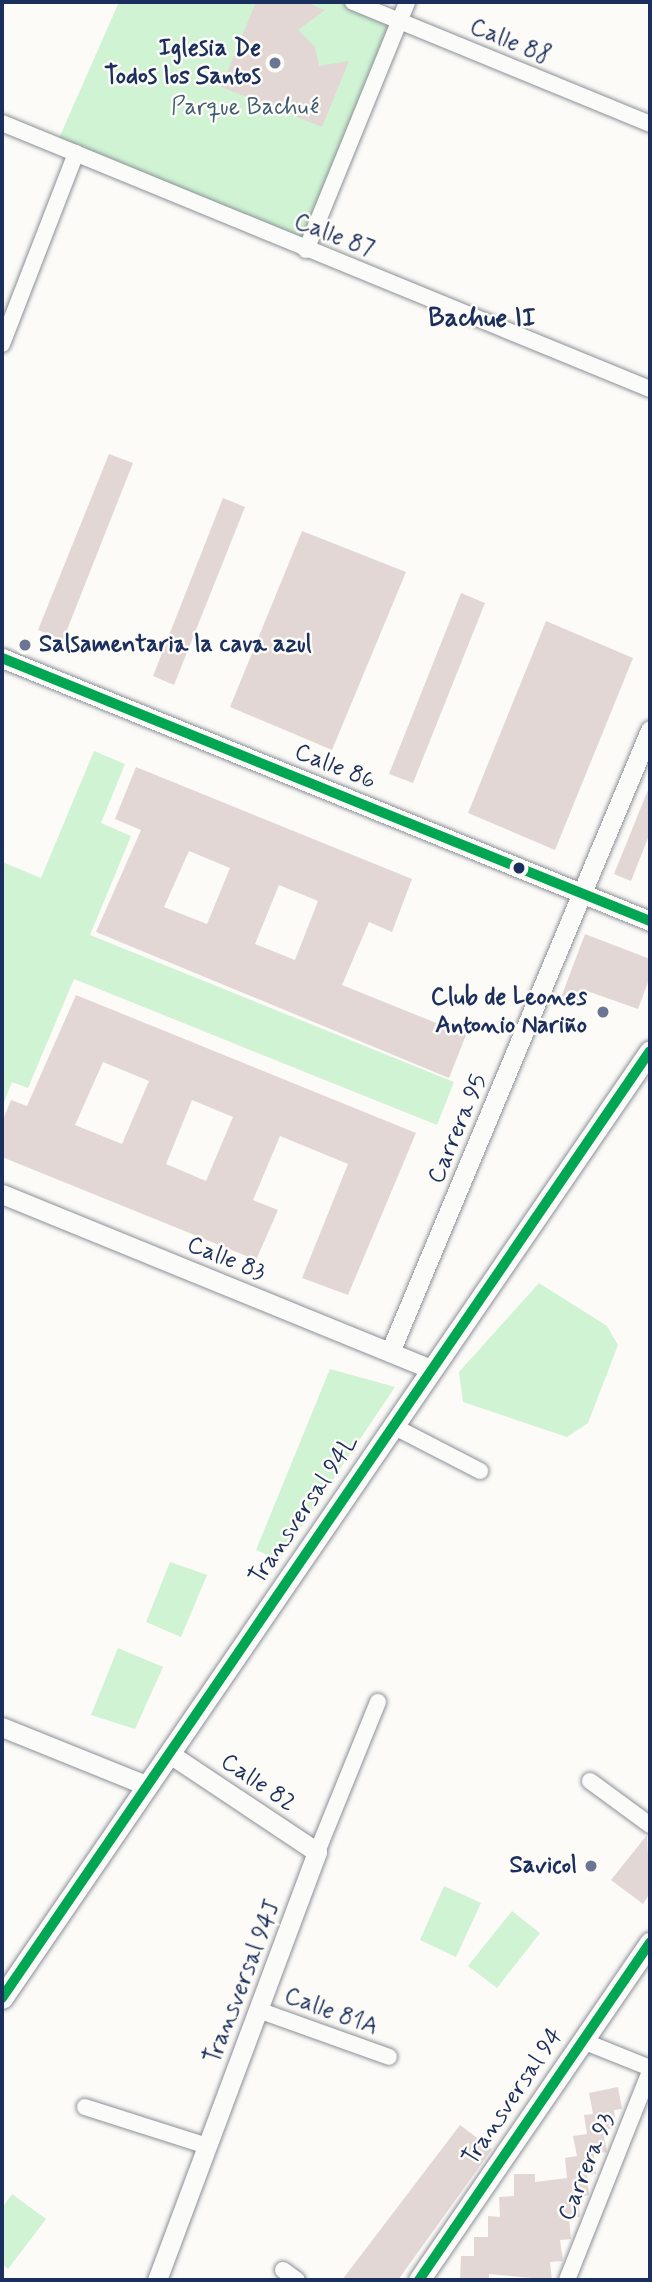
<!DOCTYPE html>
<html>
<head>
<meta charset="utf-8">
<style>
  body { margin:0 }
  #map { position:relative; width:652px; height:2282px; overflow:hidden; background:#fcfbf8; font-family:Mynerve,sans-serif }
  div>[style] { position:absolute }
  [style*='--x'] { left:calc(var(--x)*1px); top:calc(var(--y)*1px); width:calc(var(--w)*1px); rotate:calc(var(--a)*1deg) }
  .green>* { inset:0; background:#cff3d3 }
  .building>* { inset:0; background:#e3d7d5 }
  .roads { filter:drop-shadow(0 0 2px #8c9097) drop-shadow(0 0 2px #8c9097) }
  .minor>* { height:16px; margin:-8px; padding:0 8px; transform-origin:8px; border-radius:8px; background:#fbfbf9 }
  .tertiary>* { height:19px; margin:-9.5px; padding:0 9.5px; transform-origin:9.5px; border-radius:9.5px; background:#fbfbf9 }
  .secondary>* { height:21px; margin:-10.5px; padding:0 10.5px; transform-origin:10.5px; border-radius:10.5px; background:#fbfbf9 }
  .bus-1>* { height:10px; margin:-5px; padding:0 5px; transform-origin:5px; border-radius:5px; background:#00a651 }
  .dots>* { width:19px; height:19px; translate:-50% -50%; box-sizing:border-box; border:4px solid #fdfcf7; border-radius:50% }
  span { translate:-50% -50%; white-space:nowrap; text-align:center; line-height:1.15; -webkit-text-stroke:5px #fdfcf7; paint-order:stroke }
  .street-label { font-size:24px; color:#1b2f5e }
  .poi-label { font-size:24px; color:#1b2f5e; font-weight:700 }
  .right { translate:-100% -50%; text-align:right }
  .left { translate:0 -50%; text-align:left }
  .park-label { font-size:24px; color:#3f5e74 }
  .neighbourhood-label { font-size:26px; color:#1b2f5e; font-weight:700 }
  .frame { position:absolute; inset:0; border:4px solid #1b2f5e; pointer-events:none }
</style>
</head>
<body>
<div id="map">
  <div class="green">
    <i style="clip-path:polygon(119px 2px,349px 2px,399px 22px,305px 247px,56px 145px)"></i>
    <i style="clip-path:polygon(94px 751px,125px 764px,101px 823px,131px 836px,90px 935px,454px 1082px,437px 1125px,74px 979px,28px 1088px,12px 1082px,2px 1107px,2px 862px,41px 878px)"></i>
    <i style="clip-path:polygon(539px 1283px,607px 1326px,618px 1345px,588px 1423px,567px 1437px,463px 1402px,459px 1372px)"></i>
    <i style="clip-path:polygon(330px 1369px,395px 1387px,279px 1560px,256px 1550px)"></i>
    <i style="clip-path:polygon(170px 1562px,207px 1575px,181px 1637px,146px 1622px)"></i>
    <i style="clip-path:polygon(118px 1648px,163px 1667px,135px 1729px,91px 1715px)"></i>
    <i style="clip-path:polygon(444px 1886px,481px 1903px,456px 1957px,420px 1940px)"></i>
    <i style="clip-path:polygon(512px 1911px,540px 1933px,497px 1988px,468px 1966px)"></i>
    <i style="clip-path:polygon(12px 2194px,46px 2219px,8px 2269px,2px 2264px,2px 2208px)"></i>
  </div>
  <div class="building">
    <i style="clip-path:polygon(256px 2px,305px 2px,325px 10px,298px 30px,315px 47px,319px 66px,349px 61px,322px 127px,221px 87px)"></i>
    <i style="clip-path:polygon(109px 454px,133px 463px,63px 640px,38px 630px)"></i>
    <i style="clip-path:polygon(223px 498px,245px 507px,174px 685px,153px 676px)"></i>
    <i style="clip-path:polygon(302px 531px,406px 572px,332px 750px,230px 707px)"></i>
    <i style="clip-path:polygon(461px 593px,485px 603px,413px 783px,389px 774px)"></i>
    <i style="clip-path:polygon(546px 621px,633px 658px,555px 850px,468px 813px)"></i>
    <i style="clip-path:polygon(evenodd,136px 767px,412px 879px,392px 932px,369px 922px,342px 985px,466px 1035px,449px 1078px,96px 932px,141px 830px,115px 819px,136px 767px,189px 851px,230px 868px,207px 924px,164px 907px,189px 851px,136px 767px,279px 885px,318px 901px,295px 960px,255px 944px,279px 885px)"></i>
    <i style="clip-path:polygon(650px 785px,650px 833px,631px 881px,614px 874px)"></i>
    <i style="clip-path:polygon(585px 934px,650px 959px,650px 977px,638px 1009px,587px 991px,581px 1008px,560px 1000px)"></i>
    <i style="clip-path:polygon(evenodd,76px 995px,416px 1133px,348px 1295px,302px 1278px,348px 1164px,280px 1136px,253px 1200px,278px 1210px,256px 1260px,2px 1157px,2px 1122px,11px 1100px,27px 1106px,76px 995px,103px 1062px,149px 1081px,122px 1144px,75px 1125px,103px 1062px,76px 995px,192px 1100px,233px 1117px,206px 1181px,166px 1164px,192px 1100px)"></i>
    <i style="clip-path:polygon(647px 1835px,650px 1893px,643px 1904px,611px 1880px)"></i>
    <i style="clip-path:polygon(618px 2087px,622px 2109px,614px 2110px,616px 2127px,603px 2131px,607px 2152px,594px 2154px,596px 2174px,587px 2175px,589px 2195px,578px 2197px,580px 2217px,569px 2218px,571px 2239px,560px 2240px,563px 2261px,550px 2262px,552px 2280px,489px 2274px,489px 2280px,460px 2280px,461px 2256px,474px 2256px,474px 2237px,488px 2237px,488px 2216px,500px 2217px,499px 2197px,514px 2196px,514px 2174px,535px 2174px,535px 2182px,567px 2178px,565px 2158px,577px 2156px,573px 2136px,587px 2134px,584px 2115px,593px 2114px,589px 2093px)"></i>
    <i style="clip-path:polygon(460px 2125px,492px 2149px,398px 2280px,342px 2280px)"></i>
  </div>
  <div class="roads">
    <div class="minor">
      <i style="--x:353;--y:2;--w:321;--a:22.3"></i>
      <i style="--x:2;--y:123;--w:700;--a:22.32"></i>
      <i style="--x:306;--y:250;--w:268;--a:-67.8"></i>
      <i style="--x:2;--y:344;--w:205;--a:-68.8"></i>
      <i style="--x:393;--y:1426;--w:98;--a:27.3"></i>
      <i style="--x:590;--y:1781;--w:74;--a:36.3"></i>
      <i style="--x:317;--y:1852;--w:162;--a:-67.9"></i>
      <i style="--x:258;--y:2010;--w:139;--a:19.7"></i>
      <i style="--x:583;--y:2041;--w:72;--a:21.9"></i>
      <i style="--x:85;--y:2107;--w:128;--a:17.7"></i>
      <i style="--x:283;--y:2270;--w:17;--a:36"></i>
      <i style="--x:567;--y:2280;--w:225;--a:-68.3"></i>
    </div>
    <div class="tertiary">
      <i style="--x:2;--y:658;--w:699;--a:22.09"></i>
      <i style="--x:2;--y:1194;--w:463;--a:22.2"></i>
      <i style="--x:390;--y:1352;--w:674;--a:-67.31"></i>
      <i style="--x:2;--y:1727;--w:157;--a:22"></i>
      <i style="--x:157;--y:2280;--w:457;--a:-69.5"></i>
      <i style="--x:317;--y:1852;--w:177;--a:-146.3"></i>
    </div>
    <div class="secondary">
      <i style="--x:2;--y:1998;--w:1147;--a:-55.62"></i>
      <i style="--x:419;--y:2280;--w:409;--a:-55.6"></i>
    </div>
  </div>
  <div class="bus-1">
    <i style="--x:2;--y:658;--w:699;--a:22.09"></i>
    <i style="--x:2;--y:1998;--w:1147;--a:-55.62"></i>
    <i style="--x:419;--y:2280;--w:409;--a:-55.6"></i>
  </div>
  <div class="dots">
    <i style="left:275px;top:63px;background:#6a7694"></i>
    <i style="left:25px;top:645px;background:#6a7694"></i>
    <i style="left:519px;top:868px;background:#1b2f5e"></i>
    <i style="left:603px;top:1012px;background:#6a7694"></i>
    <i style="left:591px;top:1866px;background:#6a7694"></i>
  </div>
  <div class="street-label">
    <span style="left:510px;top:42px;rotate:22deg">Calle 88</span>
    <span style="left:334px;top:236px;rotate:21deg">Calle 87</span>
    <span style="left:335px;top:767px;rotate:22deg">Calle 86</span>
    <span style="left:458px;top:1129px;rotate:-67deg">Carrera 95</span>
    <span style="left:226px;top:1259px;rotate:22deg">Calle 83</span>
    <span style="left:304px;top:1510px;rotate:-56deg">Transversal 94L</span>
    <span style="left:258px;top:1783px;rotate:34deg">Calle 82</span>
    <span style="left:243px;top:1982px;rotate:-69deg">Transversal 94J</span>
    <span style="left:331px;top:2012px;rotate:20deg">Calle 81A</span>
    <span style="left:513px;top:2097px;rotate:-56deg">Transversal 94</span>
    <span style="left:587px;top:2167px;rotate:-68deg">Carrera 93</span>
  </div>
  <div class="poi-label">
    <span class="right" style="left:261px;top:63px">Iglesia De<br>Todos los Santos</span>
    <span class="left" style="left:39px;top:645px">Salsamentaria la cava azul</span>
    <span class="right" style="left:587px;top:1012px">Club de Leones<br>Antonio Nariño</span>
    <span class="right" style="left:577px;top:1866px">Savicol</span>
  </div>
  <div class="park-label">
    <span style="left:245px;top:108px">Parque Bachué</span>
  </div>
  <div class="neighbourhood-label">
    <span style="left:482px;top:320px">Bachue II</span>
  </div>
  <div class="frame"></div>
</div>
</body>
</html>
